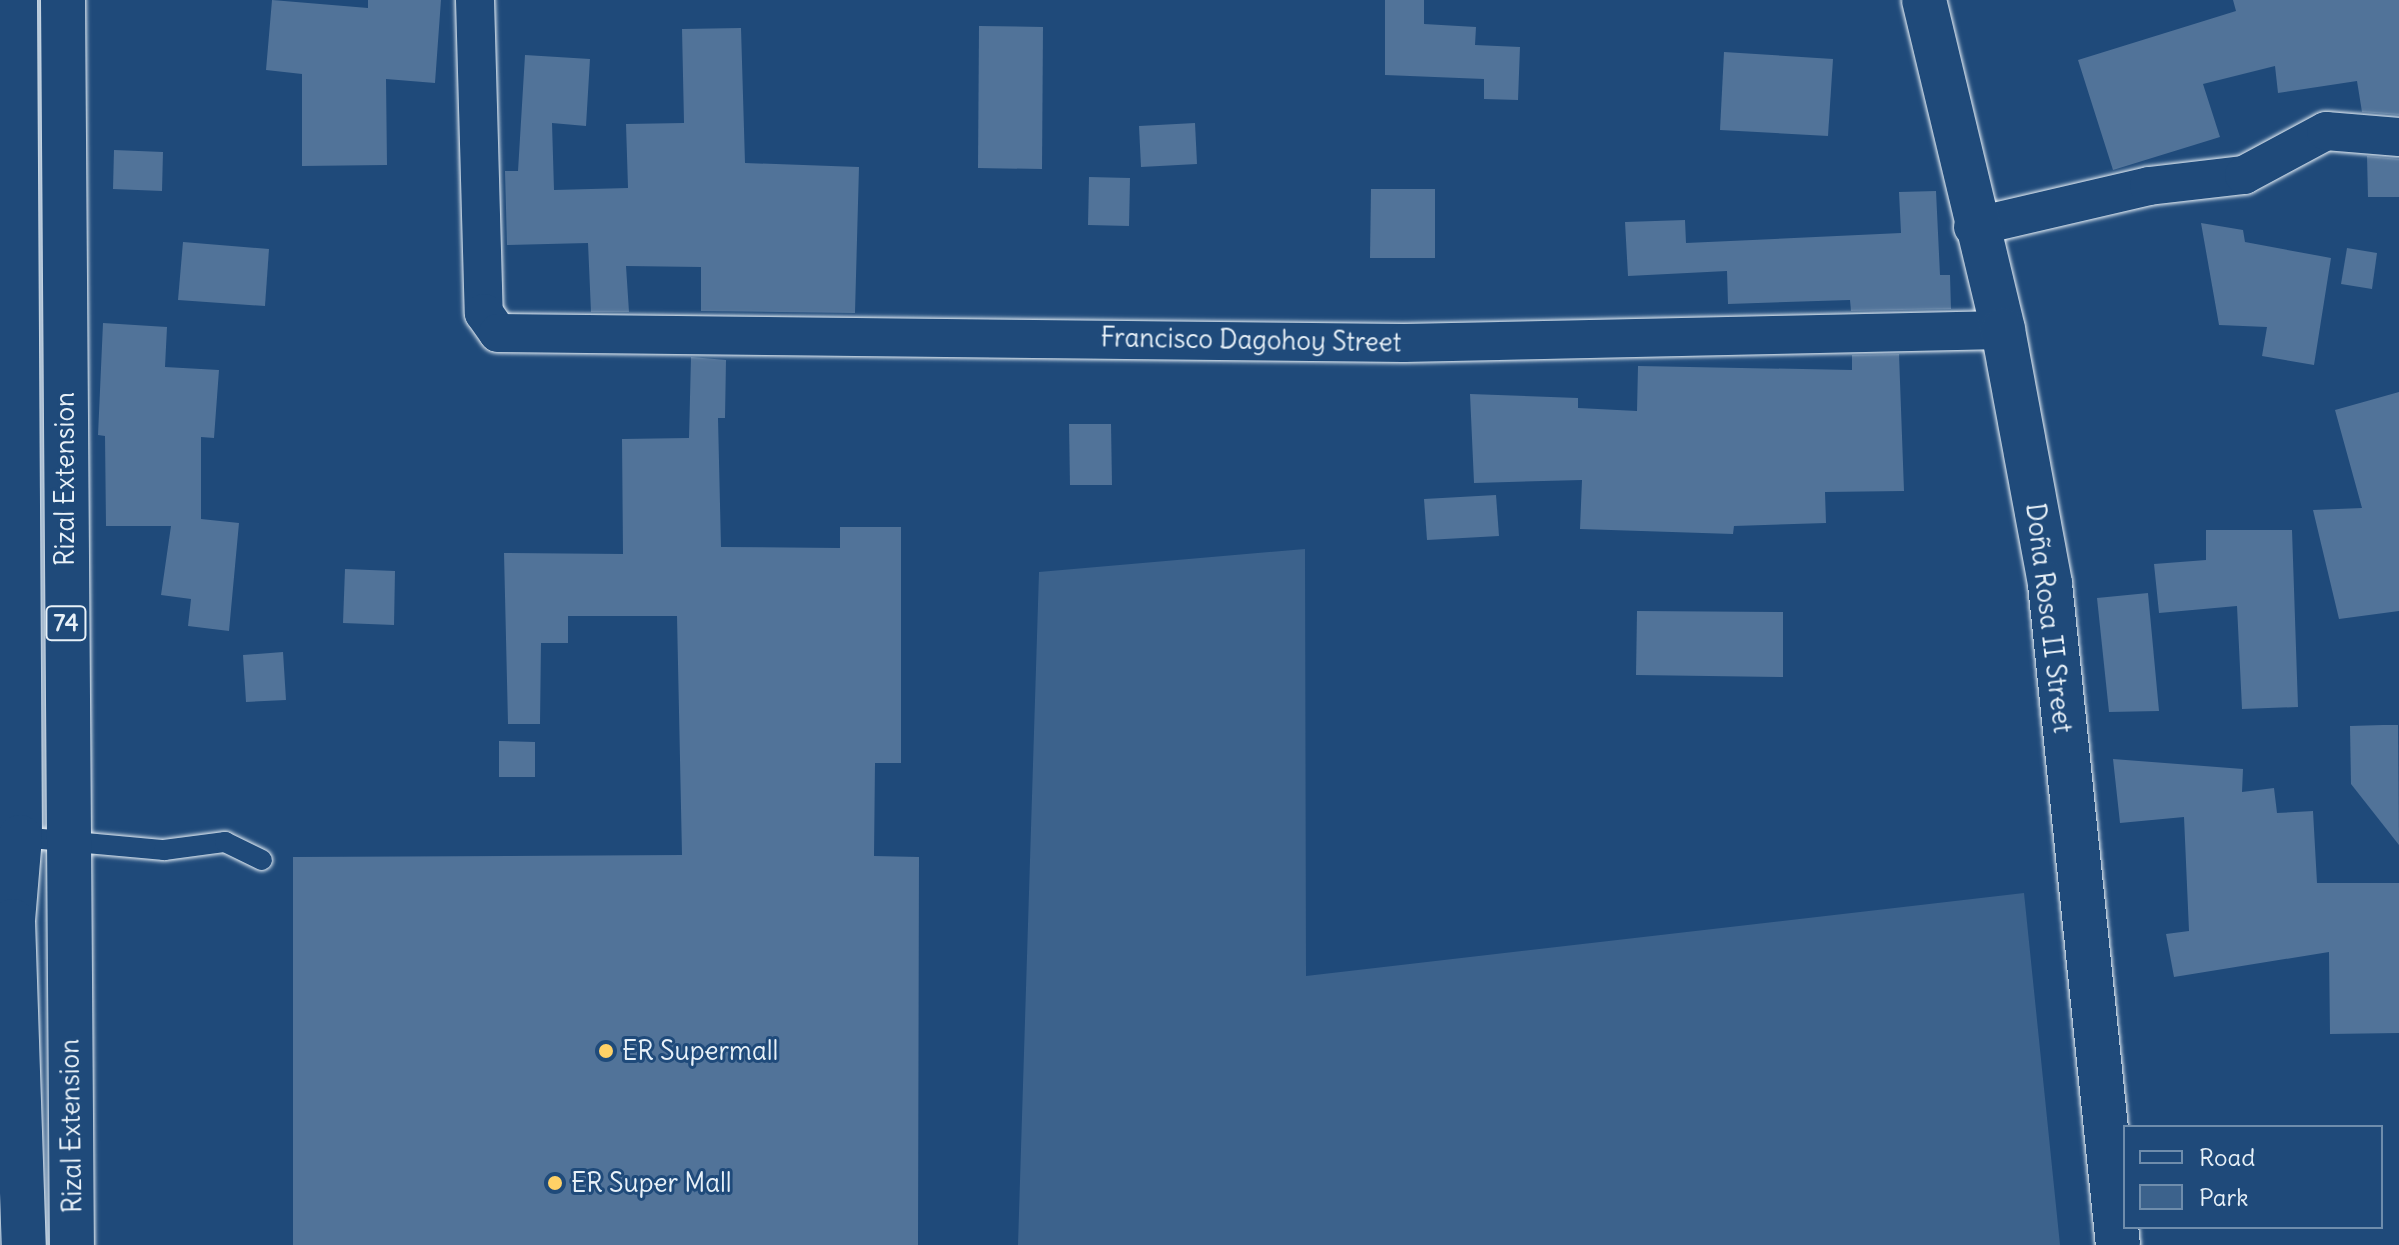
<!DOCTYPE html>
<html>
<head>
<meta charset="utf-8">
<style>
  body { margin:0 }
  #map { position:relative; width:2399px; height:1245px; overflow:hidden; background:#1f4a7a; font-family:Delius,sans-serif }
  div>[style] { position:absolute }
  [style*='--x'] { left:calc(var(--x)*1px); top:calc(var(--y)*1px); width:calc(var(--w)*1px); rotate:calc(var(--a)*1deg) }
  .green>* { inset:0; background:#3c628c }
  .building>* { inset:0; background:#517399 }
  .roads { filter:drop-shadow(0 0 2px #e8f1f8) drop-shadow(0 0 2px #e8f1f8) }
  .service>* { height:20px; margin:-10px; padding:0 10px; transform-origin:10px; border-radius:10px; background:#1f4a7a }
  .minor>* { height:38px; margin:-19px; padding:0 19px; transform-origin:19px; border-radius:19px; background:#1f4a7a }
  .secondary>* { height:44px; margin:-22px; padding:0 22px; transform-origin:22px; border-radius:22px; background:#1f4a7a }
  .primary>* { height:44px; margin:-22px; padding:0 22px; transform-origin:22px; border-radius:22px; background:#1f4a7a }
  .dots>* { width:22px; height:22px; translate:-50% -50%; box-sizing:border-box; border:4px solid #1f4a7a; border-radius:50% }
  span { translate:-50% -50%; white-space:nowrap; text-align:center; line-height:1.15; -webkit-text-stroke:6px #1f4a7a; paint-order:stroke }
  .shield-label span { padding:2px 6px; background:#1f4a7a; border:2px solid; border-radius:6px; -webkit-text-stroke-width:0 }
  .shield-label { font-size:24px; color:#e8f1f8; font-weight:700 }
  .street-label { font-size:26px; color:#e8f1f8 }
  .poi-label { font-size:26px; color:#e8f1f8 }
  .left { translate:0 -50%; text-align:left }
  .legend { position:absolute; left:2123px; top:1125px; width:260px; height:104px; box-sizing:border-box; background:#1f4a7a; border:2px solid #6f8dac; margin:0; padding:10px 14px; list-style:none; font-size:24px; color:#e8f1f8 }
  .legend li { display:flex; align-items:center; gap:16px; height:40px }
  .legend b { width:40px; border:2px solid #6f8dac }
</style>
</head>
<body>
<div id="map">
  <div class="green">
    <i style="clip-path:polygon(1305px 549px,1306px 976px,2024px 893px,2060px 1245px,1018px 1245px,1039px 572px)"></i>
  </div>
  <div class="building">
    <i style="clip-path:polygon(272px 0,368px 8px,368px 0,441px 0,435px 83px,386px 79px,387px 165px,302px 166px,302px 74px,266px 70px)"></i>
    <i style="clip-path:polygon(1385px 0,1424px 0,1424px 24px,1476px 27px,1475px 45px,1520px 47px,1518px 100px,1484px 99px,1484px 79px,1385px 75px)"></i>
    <i style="clip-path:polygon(2233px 0,2399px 0,2399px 115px,2362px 112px,2357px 81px,2278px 93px,2275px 66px,2203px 84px,2220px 137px,2113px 170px,2078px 60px,2236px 11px)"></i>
    <i style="clip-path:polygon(979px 26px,1043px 27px,1042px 169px,978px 168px)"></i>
    <i style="clip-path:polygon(741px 28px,745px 163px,859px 167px,855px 313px,701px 311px,701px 267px,626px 266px,629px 312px,591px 312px,588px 243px,507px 245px,505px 171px,518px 171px,525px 55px,590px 59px,586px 126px,552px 123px,554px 190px,628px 188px,626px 124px,684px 123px,682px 29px)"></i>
    <i style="clip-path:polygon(1724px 52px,1833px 59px,1828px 136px,1720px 130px)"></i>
    <i style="clip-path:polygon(1195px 123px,1197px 164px,1141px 167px,1139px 126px)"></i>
    <i style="clip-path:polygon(114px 150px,163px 152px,162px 191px,113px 189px)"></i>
    <i style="clip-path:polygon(2367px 156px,2399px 159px,2399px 197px,2368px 197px)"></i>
    <i style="clip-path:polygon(1089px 177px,1130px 178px,1129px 226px,1088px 225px)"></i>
    <i style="clip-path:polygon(1371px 189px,1435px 189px,1435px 258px,1370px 258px)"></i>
    <i style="clip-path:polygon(1936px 191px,1940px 275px,1950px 275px,1951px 309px,1851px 311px,1850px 300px,1728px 304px,1727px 271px,1628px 276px,1625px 222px,1685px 220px,1686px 243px,1901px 233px,1899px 192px)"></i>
    <i style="clip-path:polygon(2201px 223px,2243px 230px,2245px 242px,2331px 258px,2314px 365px,2262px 356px,2267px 327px,2219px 325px)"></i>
    <i style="clip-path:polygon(183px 242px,269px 249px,265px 306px,178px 300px)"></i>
    <i style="clip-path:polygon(2347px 248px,2377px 253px,2372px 289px,2341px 284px)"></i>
    <i style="clip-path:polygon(103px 323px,167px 327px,165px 367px,219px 370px,214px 438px,201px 437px,201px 519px,239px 523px,229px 631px,188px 626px,191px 599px,161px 595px,171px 526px,106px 526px,105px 436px,98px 435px)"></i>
    <i style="clip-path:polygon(1899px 354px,1904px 491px,1825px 492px,1826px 523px,1734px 526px,1733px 534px,1580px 529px,1582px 480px,1474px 483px,1470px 394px,1578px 398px,1578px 408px,1637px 411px,1638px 366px,1852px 370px,1852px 355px)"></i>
    <i style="clip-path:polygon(691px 357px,726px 360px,725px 418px,718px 418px,721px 547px,840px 548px,840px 527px,901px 527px,901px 763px,875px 763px,874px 856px,919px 857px,918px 1245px,293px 1245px,293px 857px,682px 855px,677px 616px,568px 616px,568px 643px,541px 643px,540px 724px,508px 724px,504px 553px,623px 554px,622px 439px,689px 438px)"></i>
    <i style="clip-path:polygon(2399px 392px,2399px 611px,2339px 619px,2313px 510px,2362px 508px,2335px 410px)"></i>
    <i style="clip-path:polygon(1069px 424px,1111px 424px,1112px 485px,1070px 485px)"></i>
    <i style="clip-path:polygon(1496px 495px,1499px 536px,1427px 540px,1424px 499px)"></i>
    <i style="clip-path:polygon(2206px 530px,2292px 530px,2298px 707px,2242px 709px,2237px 606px,2159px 613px,2154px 564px,2206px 560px)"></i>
    <i style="clip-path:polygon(345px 569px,395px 571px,394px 625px,343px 623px)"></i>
    <i style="clip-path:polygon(2148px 593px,2159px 711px,2109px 712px,2097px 598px)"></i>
    <i style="clip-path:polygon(1637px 611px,1783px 612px,1783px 677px,1636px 675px)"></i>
    <i style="clip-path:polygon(283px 652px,286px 700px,246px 702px,243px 655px)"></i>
    <i style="clip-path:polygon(2383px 725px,2398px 725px,2399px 845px,2351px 784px,2350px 726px)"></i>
    <i style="clip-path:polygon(499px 741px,535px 742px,535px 777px,499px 777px)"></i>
    <i style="clip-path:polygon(2113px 759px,2243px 769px,2242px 792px,2274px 788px,2277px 813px,2313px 811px,2317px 883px,2399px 883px,2399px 1033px,2330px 1034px,2329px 952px,2174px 977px,2166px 934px,2189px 931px,2184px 817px,2120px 823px)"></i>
  </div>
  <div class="roads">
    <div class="service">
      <i style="--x:20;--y:837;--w:145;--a:5.2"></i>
      <i style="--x:164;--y:850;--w:62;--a:-7.5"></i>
      <i style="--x:225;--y:842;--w:41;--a:25.9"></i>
    </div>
    <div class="minor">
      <i style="--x:475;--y:0;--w:313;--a:88.4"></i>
      <i style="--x:484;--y:313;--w:24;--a:55"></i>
      <i style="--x:498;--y:333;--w:906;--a:0.63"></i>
      <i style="--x:1404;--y:343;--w:599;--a:-1.24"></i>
      <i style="--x:1973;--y:227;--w:181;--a:-13.1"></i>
      <i style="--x:2149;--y:186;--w:96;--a:-6.6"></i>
      <i style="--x:2244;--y:175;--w:93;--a:-28.2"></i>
      <i style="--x:2326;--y:131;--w:73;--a:4.7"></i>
    </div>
    <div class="secondary">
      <i style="--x:1924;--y:0;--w:339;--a:76.5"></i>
      <i style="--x:2003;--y:330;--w:258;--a:79.5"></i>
      <i style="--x:2050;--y:584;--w:664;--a:84.13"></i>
    </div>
    <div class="primary">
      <i style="--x:15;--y:0;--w:837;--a:89.66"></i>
      <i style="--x:20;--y:837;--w:84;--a:94.8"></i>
      <i style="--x:13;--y:921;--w:324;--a:88.1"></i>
      <i style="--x:63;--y:0;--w:1245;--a:89.59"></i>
    </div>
  </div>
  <div class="dots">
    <i style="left:606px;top:1051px;background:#ffd166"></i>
    <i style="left:555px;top:1183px;background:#ffd166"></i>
  </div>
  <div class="shield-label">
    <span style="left:66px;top:623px">74</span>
  </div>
  <div class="street-label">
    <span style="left:1251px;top:340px;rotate:1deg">Francisco Dagohoy Street</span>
    <span style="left:65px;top:479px;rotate:-90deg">Rizal Extension</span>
    <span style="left:2049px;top:618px;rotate:83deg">Doña Rosa II Street</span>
    <span style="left:71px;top:1126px;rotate:-91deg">Rizal Extension</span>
  </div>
  <div class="poi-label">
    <span class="left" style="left:622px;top:1051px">ER Supermall</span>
    <span class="left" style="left:571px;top:1183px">ER Super Mall</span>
  </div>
  <ul class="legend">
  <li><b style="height:10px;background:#1f4a7a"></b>Road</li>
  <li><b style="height:22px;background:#3c628c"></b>Park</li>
  </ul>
</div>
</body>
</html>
